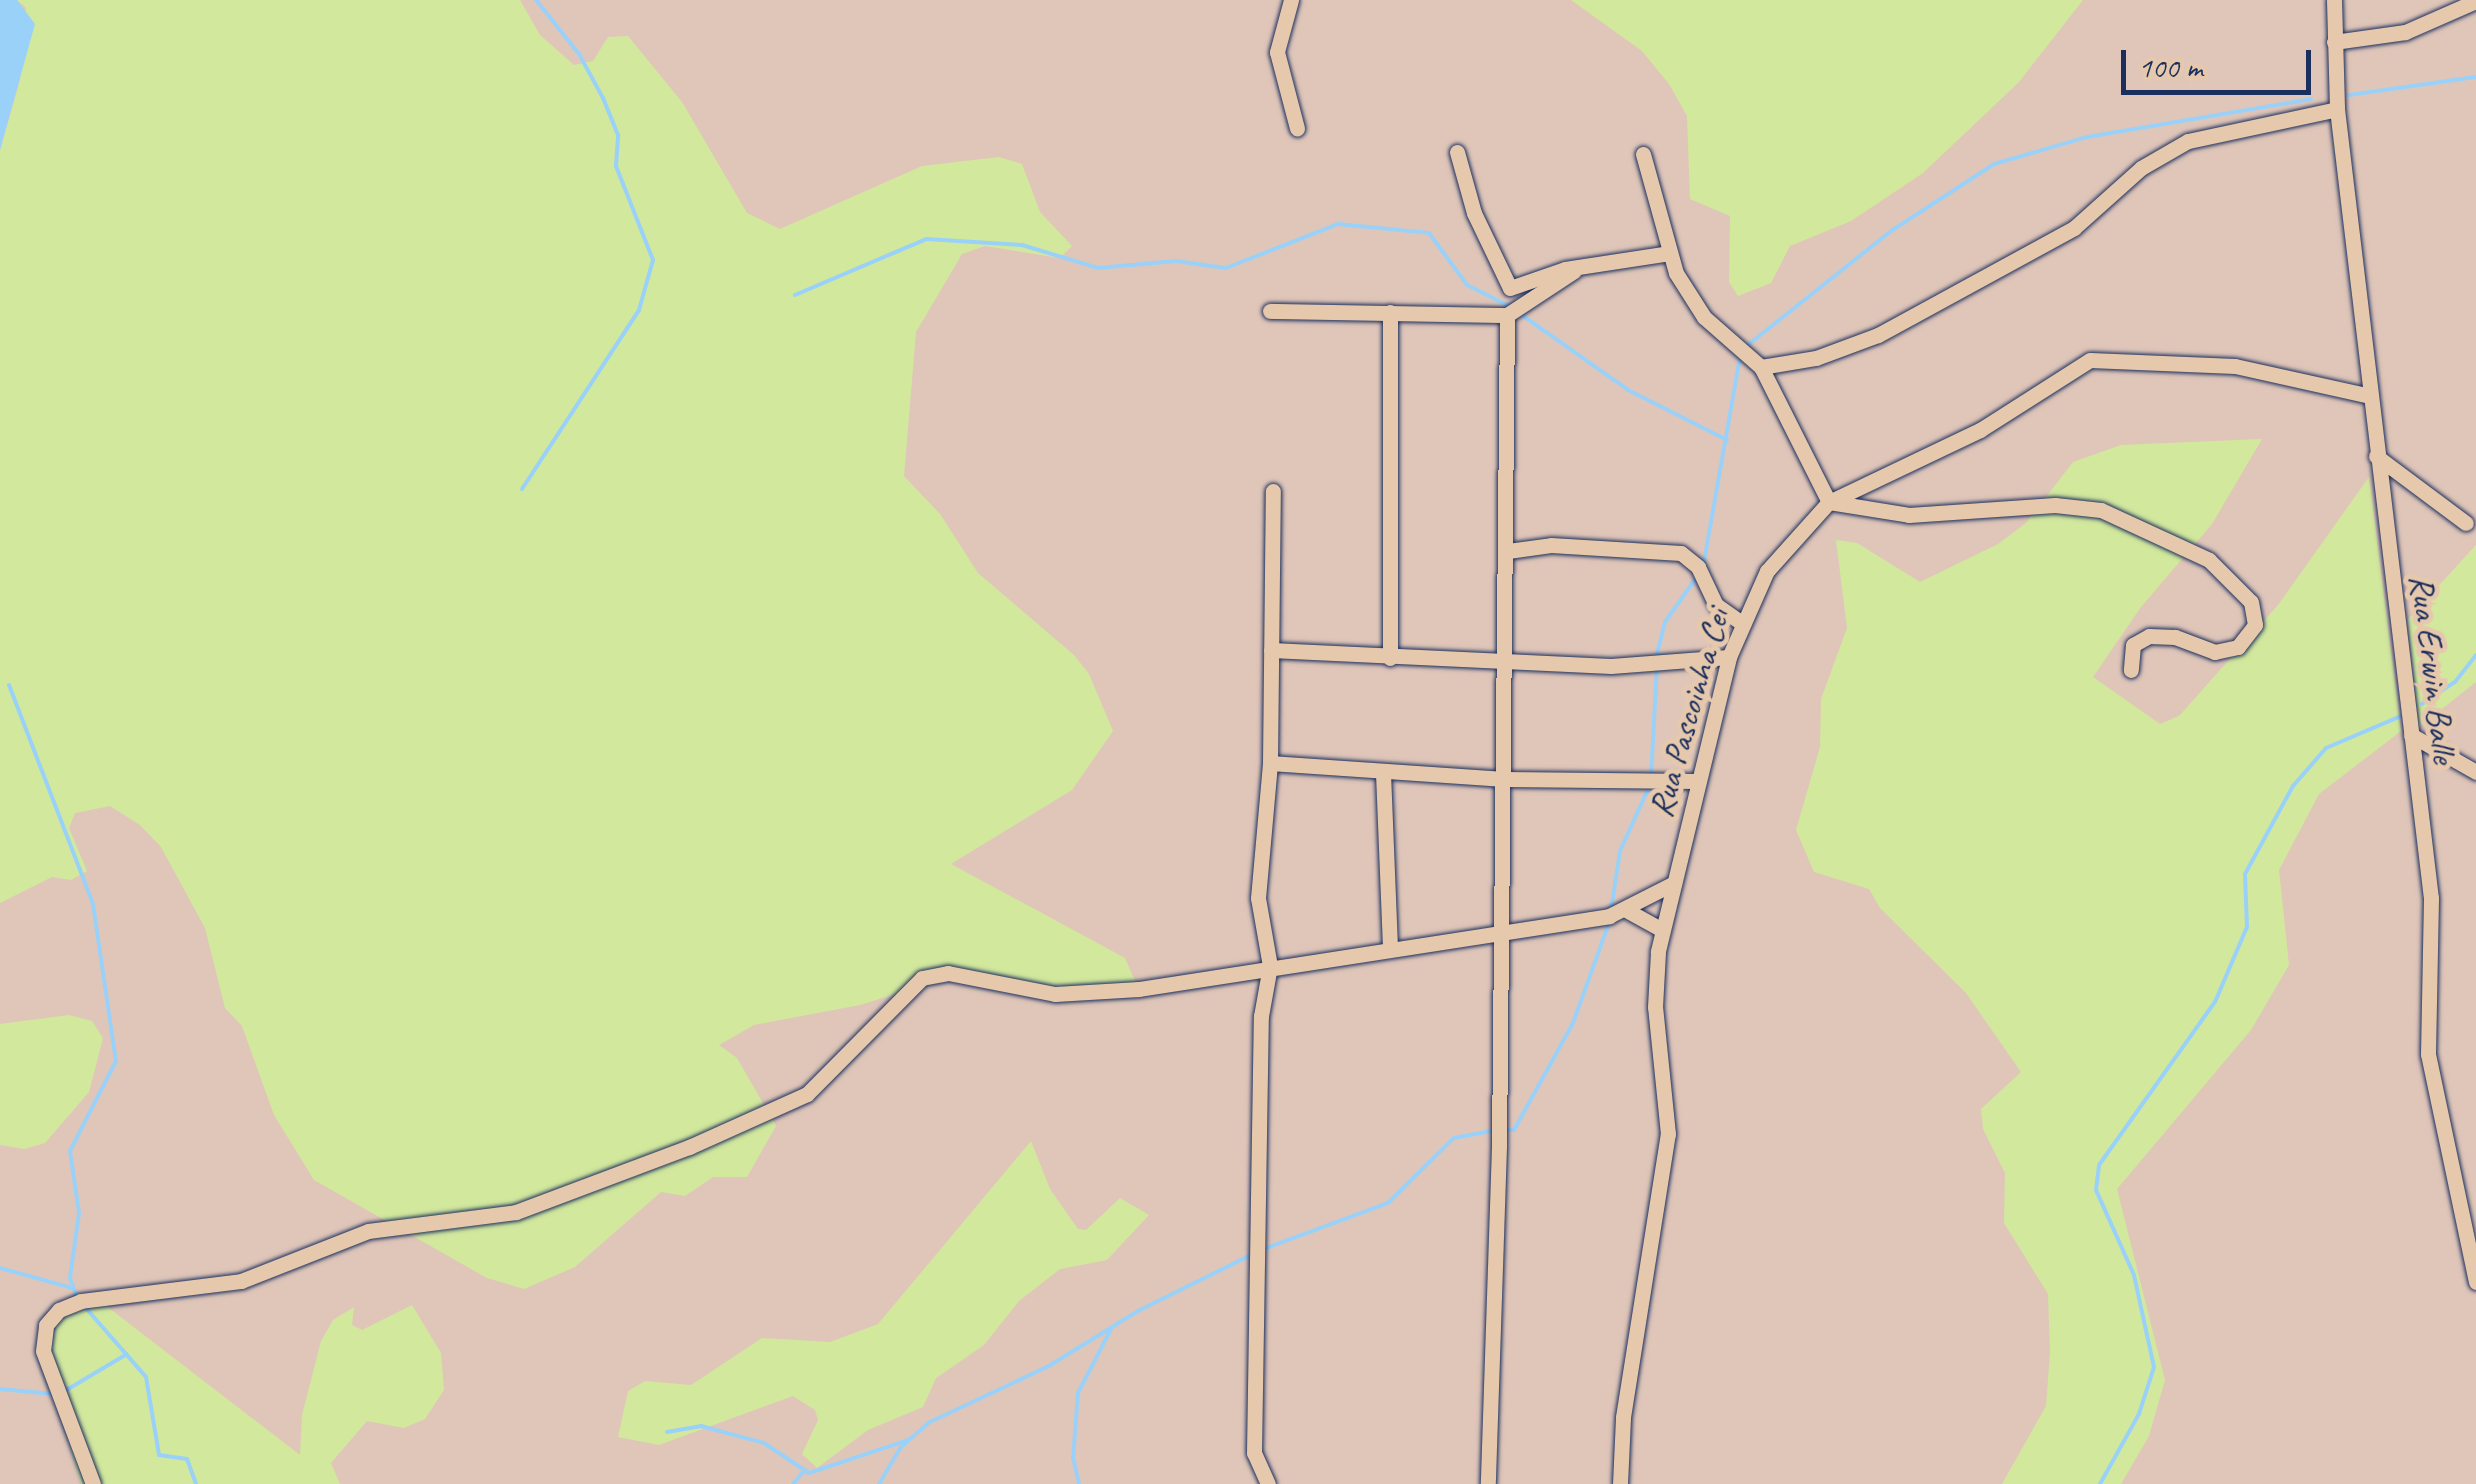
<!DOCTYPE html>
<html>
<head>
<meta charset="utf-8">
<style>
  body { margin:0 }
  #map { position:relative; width:2476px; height:1484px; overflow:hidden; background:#e0c6b9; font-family:Caveat,sans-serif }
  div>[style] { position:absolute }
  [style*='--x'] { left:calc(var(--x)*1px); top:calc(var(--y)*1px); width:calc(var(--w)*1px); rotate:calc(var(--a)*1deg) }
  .green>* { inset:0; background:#d2e89d }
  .water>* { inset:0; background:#9ad1f9 }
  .stream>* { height:4px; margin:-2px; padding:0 2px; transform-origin:2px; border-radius:2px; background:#9ad1f9 }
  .roads { filter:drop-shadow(0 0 2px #1b2f5e) drop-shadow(0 0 2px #1b2f5e) }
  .minor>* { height:15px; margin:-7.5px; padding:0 7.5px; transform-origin:7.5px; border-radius:7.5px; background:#e6c8ac }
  span { translate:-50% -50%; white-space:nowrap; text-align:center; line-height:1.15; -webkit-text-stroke:10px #e6c8ac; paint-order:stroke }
  .street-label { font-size:35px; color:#1b2f5e }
  .scale { position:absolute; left:2121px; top:50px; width:190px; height:45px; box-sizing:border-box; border:5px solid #1b2f5e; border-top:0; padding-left:12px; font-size:30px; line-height:35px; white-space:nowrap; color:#1b2f5e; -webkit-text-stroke:8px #e6c8ac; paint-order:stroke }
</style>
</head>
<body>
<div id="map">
  <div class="green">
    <i style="clip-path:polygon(17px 0,520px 0,540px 35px,574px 65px,593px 61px,608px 37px,628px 36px,682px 102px,747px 213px,780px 229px,922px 166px,999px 157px,1022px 164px,1040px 212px,1072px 246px,1060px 258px,985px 246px,962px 254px,916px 332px,904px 476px,940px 514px,978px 573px,1074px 655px,1089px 674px,1113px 731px,1072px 790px,951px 864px,1125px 958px,1135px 981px,1127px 995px,947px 978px,860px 1005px,754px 1025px,719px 1045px,737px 1058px,776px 1126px,747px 1177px,713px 1177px,685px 1196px,661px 1192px,575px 1267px,524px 1289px,487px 1278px,314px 1180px,274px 1115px,242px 1026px,225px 1008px,205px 928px,161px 847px,140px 825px,110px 806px,75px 813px,69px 828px,87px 871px,71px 880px,52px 877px,0 903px,0 150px,20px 80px,26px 8px)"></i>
    <i style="clip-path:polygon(1571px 0,2083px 0,2019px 82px,1923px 173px,1851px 221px,1790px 246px,1771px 283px,1738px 296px,1729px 282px,1730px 216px,1690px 199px,1687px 116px,1669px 84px,1642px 51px)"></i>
    <i style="clip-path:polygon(2262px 439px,2212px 524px,2141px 607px,2093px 677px,2160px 724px,2179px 716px,2278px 605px,2369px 477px,2401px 731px,2319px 794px,2279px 870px,2289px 965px,2251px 1030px,2117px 1189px,2165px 1380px,2149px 1436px,2121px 1484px,2002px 1484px,2046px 1406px,2050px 1352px,2048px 1294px,2004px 1223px,2005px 1173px,1983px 1129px,1981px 1109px,2021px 1072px,1966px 993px,1880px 908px,1869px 889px,1814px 872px,1796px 830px,1820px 747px,1821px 699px,1847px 628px,1836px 540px,1857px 543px,1920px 582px,1998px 544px,2026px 523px,2073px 462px,2121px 445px)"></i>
    <i style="clip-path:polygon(2476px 545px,2476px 682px,2419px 727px,2408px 619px)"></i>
    <i style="clip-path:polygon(69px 1015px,92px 1021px,103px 1038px,89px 1092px,45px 1143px,24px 1149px,0 1145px,0 1024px)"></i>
    <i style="clip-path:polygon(1031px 1141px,1050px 1189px,1078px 1229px,1086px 1230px,1120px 1198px,1149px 1215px,1107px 1260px,1060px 1269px,1019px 1301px,984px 1345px,936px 1378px,923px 1407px,868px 1430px,817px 1468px,802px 1454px,818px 1420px,815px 1410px,793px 1396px,659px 1445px,618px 1437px,628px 1391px,645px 1381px,691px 1385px,762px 1338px,830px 1342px,878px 1324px)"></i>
    <i style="clip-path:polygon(105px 1305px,300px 1455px,302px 1415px,321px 1341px,333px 1320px,354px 1307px,352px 1325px,362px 1330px,412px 1305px,441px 1353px,444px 1390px,425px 1419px,404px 1428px,367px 1421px,331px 1463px,340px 1484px,81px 1484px,45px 1364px,57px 1323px,74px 1311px)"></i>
  </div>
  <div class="water">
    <i style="clip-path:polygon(0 0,17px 0,35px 24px,0 150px)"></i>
  </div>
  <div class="stream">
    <i style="--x:2349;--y:95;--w:128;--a:-8.1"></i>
    <i style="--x:795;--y:295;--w:142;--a:-23.1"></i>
    <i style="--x:926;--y:239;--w:96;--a:3.6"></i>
    <i style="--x:1022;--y:245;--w:79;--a:16.8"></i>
    <i style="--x:1098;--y:268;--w:78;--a:-5.1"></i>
    <i style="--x:1176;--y:261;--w:50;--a:8"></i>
    <i style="--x:1226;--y:268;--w:120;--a:-21.4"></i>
    <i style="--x:1338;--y:224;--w:91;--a:5.6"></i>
    <i style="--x:1429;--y:233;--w:64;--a:53.8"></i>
    <i style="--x:1467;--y:285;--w:49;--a:26.6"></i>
    <i style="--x:1519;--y:313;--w:133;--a:35.2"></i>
    <i style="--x:1628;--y:390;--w:111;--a:26.8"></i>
    <i style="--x:1744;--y:348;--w:188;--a:-38.5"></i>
    <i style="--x:1891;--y:231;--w:123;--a:-33"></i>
    <i style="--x:1994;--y:164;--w:97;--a:-16.2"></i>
    <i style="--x:2087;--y:137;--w:227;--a:-9.6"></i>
    <i style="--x:522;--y:489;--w:214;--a:-56.8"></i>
    <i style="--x:639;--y:310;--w:52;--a:-74.4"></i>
    <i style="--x:653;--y:260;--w:101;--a:-111.5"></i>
    <i style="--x:616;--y:166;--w:31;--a:-86"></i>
    <i style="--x:618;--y:135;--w:40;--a:-112"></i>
    <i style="--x:603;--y:98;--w:50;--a:-118.6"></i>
    <i style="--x:579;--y:54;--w:69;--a:-128.5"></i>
    <i style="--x:1703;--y:567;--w:213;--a:-80"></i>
    <i style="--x:1656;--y:658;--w:37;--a:-76"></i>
    <i style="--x:1665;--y:622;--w:57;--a:-54.9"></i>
    <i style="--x:9;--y:685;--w:235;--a:69"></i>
    <i style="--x:93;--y:904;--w:159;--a:81.7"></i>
    <i style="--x:116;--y:1061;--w:101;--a:117.1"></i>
    <i style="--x:70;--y:1151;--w:63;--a:81.7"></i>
    <i style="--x:79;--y:1213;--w:66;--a:97.9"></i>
    <i style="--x:70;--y:1278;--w:18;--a:71"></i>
    <i style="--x:2422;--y:704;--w:40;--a:-34"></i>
    <i style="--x:2455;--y:682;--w:34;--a:-52"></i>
    <i style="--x:1651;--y:777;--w:110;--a:-86.9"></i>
    <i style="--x:1611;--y:910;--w:60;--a:-81.3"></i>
    <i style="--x:1620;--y:851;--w:70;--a:-65.6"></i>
    <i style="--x:1505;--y:1130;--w:9;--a:0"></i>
    <i style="--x:1514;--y:1130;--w:122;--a:-61.1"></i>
    <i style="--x:1573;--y:1023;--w:109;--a:-70.2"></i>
    <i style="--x:1261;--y:1250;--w:135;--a:-20.3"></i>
    <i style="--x:1388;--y:1203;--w:93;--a:-44.6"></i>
    <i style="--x:1454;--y:1138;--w:43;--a:-10.8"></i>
    <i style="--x:0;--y:1268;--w:75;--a:15.5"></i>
    <i style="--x:85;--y:1307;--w:93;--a:48.9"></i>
    <i style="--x:146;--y:1377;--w:79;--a:80.5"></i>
    <i style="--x:159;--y:1455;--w:28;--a:8"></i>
    <i style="--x:187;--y:1459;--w:27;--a:70"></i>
    <i style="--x:0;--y:1389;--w:53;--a:5.4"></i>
    <i style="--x:63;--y:1392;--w:74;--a:-30.7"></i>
    <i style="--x:667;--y:1432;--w:35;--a:-10"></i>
    <i style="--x:701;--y:1426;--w:65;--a:15.1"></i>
    <i style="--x:764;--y:1443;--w:54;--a:33.7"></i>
    <i style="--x:809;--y:1473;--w:104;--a:-18.4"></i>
    <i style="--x:793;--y:1484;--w:16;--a:-50"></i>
    <i style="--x:879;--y:1484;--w:43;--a:-59.3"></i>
    <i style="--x:901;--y:1447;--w:38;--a:-41"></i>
    <i style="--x:930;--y:1422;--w:132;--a:-25.2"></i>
    <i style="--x:1049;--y:1366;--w:105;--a:-31.7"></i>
    <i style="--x:1138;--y:1311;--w:128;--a:-26.4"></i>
    <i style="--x:1079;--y:1484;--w:26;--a:-103"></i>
    <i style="--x:1073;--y:1459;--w:66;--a:-85.7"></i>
    <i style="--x:1078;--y:1393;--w:72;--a:-62.7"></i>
    <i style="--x:2100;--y:1484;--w:80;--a:-60.9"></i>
    <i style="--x:2139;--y:1414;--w:49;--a:-72.3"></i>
    <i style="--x:2154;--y:1367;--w:94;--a:-102.3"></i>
    <i style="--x:2134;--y:1275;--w:93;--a:-114.1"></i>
    <i style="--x:2096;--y:1190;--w:25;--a:-83"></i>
    <i style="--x:2099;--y:1165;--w:200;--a:-54.6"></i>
    <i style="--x:2215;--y:1002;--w:82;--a:-66.9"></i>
    <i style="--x:2247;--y:927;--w:53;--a:-92.2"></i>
    <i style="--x:2245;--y:874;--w:100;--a:-61.4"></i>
    <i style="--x:2293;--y:786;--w:50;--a:-49"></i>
    <i style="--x:2326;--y:748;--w:82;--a:-23.1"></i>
  </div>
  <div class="roads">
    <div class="minor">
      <i style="--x:1291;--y:0;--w:54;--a:105.1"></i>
      <i style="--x:1277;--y:52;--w:79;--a:75.3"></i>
      <i style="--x:2334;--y:0;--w:109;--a:88.4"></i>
      <i style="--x:2337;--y:109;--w:795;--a:83.21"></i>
      <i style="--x:2431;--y:898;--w:156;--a:91.1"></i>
      <i style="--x:2428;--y:1054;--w:233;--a:78.1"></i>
      <i style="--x:2334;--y:42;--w:72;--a:-8"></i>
      <i style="--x:2405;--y:32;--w:77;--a:-23.6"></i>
      <i style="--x:1457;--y:152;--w:63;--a:74.4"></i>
      <i style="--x:1474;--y:213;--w:83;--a:64.4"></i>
      <i style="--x:1510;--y:288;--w:58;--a:-19.1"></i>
      <i style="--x:1565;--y:269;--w:106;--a:-8.7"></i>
      <i style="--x:1643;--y:154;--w:123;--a:74.5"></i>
      <i style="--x:1676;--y:273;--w:52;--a:57.5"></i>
      <i style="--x:1704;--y:317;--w:76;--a:41.3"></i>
      <i style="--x:1761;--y:367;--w:151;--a:63.3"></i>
      <i style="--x:1829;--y:502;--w:81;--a:9.2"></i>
      <i style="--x:1909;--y:515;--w:146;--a:-3.9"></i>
      <i style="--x:2055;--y:505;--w:46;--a:6.2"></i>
      <i style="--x:2101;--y:510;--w:119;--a:24.8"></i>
      <i style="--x:2209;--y:560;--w:59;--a:45"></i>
      <i style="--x:2251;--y:602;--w:23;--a:80"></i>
      <i style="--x:2255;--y:625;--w:28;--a:128"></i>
      <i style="--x:2238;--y:647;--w:24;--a:168"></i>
      <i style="--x:2215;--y:652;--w:43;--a:-159.4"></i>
      <i style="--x:2175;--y:637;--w:26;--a:-178"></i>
      <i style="--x:2149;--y:636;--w:18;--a:151"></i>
      <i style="--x:2133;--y:645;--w:25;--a:95"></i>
      <i style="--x:1270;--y:311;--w:237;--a:1"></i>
      <i style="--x:1507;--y:315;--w:831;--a:90.55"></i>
      <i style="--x:1499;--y:1146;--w:338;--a:91.9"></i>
      <i style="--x:1507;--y:315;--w:80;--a:-33.3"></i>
      <i style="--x:1761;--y:367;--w:56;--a:-9.3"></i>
      <i style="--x:1816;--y:358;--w:66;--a:-20.4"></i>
      <i style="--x:1878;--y:335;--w:223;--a:-28.6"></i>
      <i style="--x:2074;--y:228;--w:90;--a:-41.8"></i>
      <i style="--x:2141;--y:168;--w:54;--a:-29.9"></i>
      <i style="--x:2188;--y:141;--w:152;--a:-12.1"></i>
      <i style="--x:2376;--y:456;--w:112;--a:36.7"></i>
      <i style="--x:1508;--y:551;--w:43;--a:-7.9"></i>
      <i style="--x:1551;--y:545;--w:130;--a:3.5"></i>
      <i style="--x:1681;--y:553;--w:22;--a:39"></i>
      <i style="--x:1698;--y:567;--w:42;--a:64.7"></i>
      <i style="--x:1716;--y:605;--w:33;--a:35"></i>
      <i style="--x:1271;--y:650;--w:340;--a:2.7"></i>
      <i style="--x:1611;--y:666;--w:118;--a:-4.4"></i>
      <i style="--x:1390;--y:658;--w:346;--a:-90"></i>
      <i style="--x:2411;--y:735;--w:75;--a:29.6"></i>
      <i style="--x:1270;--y:763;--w:235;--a:3.9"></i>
      <i style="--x:1504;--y:779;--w:192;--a:0.6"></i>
      <i style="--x:1383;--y:773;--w:176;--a:87.7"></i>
      <i style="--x:1628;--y:911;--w:39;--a:29"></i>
      <i style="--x:93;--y:1484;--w:142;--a:-110.6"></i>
      <i style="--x:43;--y:1351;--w:26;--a:-83"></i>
      <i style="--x:46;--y:1325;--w:20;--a:-49"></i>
      <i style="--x:59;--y:1310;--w:24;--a:-22"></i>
      <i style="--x:81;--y:1301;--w:161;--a:-7.1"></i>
      <i style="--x:241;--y:1281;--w:136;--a:-21.5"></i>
      <i style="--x:368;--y:1231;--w:149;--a:-7.3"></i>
      <i style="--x:516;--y:1212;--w:185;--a:-20.6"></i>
      <i style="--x:689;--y:1147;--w:129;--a:-24.2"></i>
      <i style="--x:807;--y:1094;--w:163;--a:-45.2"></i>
      <i style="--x:922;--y:978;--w:26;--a:-11"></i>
      <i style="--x:948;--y:973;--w:109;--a:11.1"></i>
      <i style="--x:1055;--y:994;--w:84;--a:-3.4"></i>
      <i style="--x:1139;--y:989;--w:476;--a:-8.8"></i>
      <i style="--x:1609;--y:916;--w:73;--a:-26.9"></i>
      <i style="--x:1268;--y:1484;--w:34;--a:-114"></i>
      <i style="--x:1254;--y:1453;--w:437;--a:-89.1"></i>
      <i style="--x:1261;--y:1016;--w:51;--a:-79.8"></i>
      <i style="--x:1270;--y:966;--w:69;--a:-100"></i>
      <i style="--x:1258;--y:898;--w:136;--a:-84.9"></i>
      <i style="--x:1270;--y:763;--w:272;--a:-89.4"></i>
      <i style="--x:1620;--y:1484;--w:67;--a:-87.4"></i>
      <i style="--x:1623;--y:1417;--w:287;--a:-81"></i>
      <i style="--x:1668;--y:1134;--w:128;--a:-95.8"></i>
      <i style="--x:1655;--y:1007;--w:56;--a:-86.9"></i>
      <i style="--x:1658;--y:951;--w:302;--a:-76.4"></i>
      <i style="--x:1729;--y:657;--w:94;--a:-66.2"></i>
      <i style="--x:1767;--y:571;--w:93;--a:-48.1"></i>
      <i style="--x:1829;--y:502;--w:167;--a:-25.5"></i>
      <i style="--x:1980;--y:430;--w:130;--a:-32.5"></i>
      <i style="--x:2090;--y:360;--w:145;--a:2.4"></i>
      <i style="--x:2235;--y:366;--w:138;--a:12.5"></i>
    </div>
  </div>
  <div class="street-label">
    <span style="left:2433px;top:669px;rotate:83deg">Rua Erwin Balle</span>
    <span style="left:1689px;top:713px;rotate:-74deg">Rua Pascoinha Cei</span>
  </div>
  <div class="scale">100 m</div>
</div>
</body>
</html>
